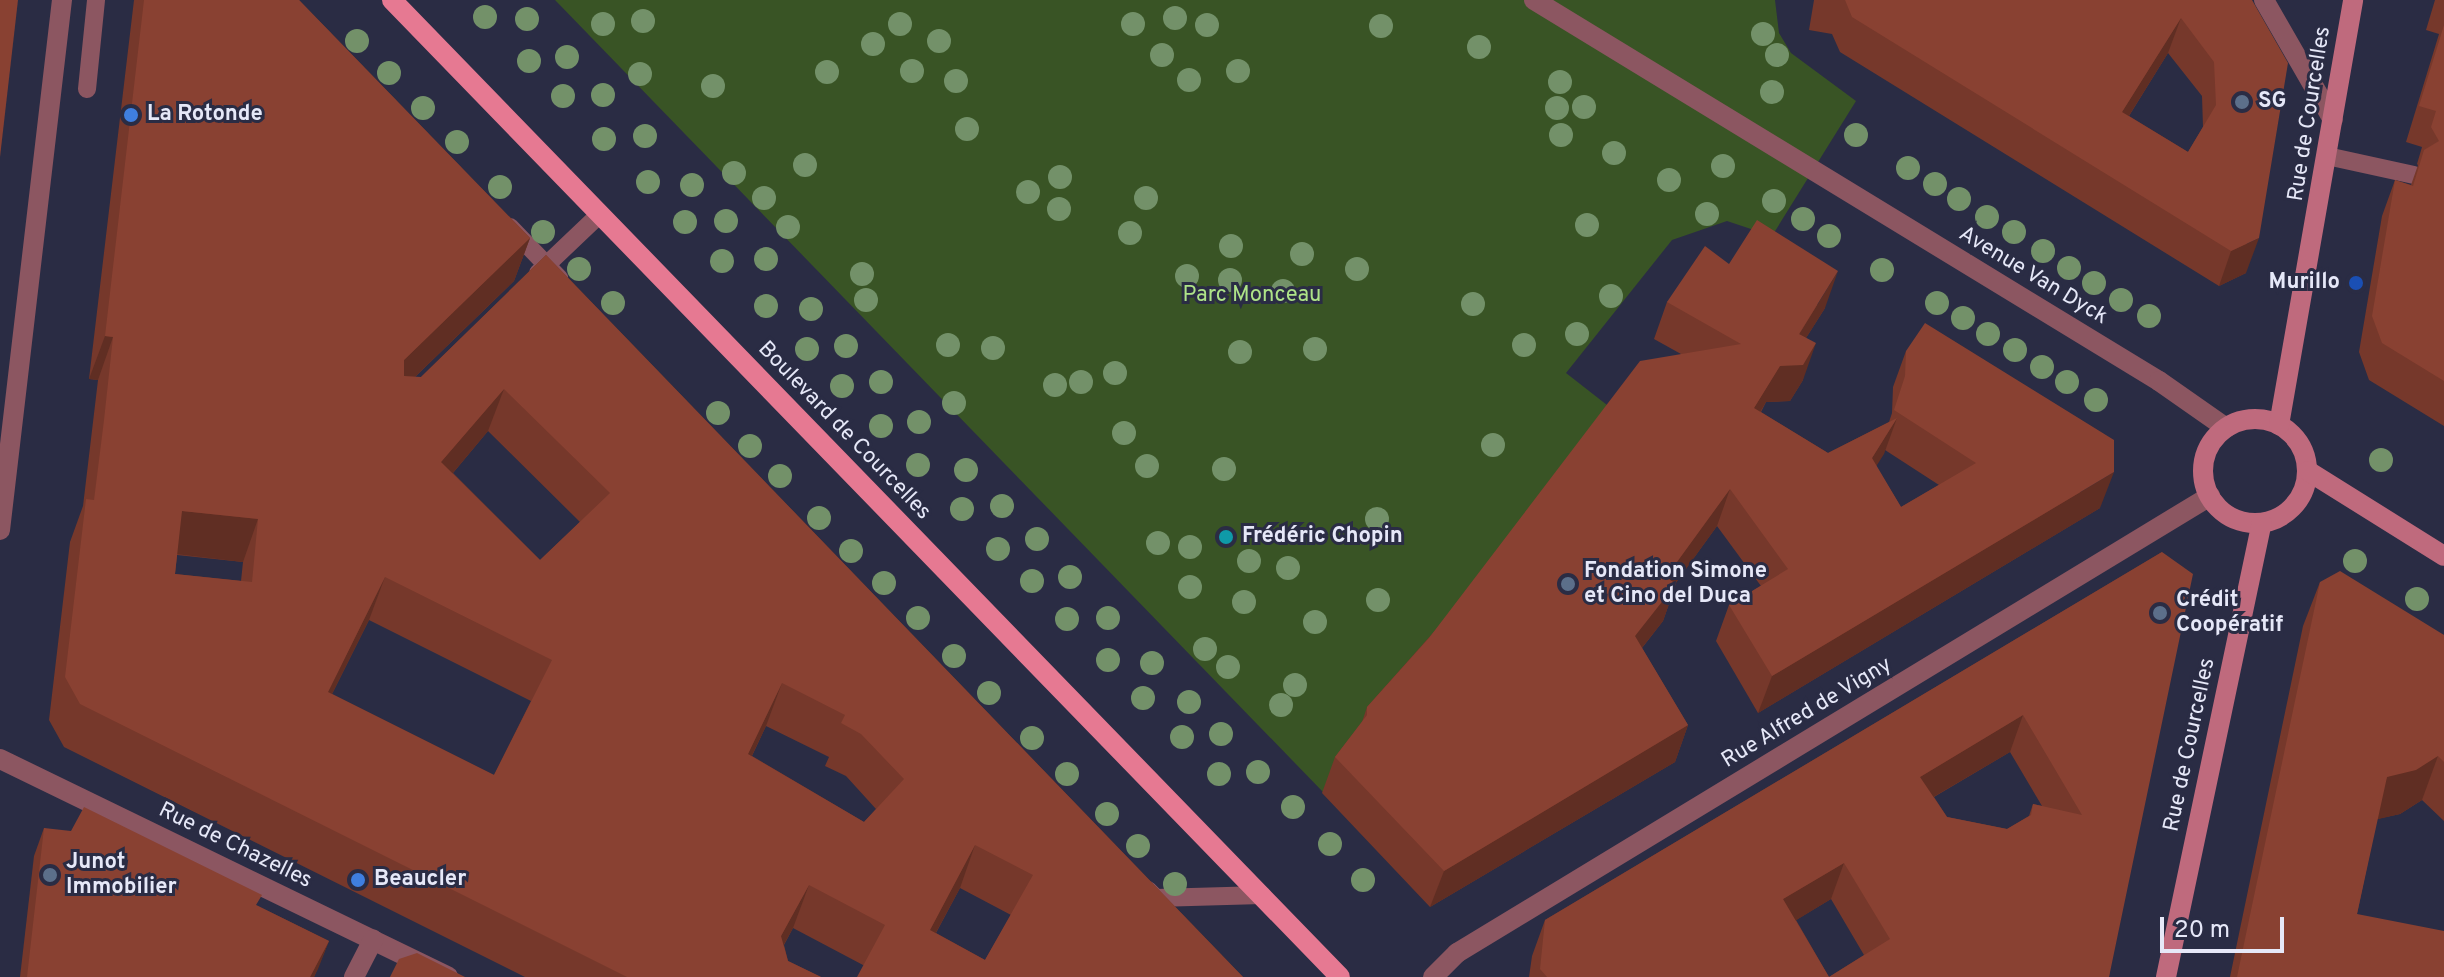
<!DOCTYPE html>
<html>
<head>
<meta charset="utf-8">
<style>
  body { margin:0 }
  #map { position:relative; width:2444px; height:977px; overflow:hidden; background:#2a2c44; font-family:Overpass,sans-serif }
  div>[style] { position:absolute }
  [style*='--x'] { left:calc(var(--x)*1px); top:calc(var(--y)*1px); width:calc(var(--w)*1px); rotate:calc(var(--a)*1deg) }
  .green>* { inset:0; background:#395425 }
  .lane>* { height:18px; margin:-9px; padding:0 9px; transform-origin:9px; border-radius:9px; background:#8c5661 }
  .street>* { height:20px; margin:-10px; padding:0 10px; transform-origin:10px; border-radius:10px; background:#8c5661 }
  .secondary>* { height:20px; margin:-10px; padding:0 10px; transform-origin:10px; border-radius:10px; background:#bf6a7d }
  .secondary>.ring { margin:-10px; padding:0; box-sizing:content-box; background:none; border:20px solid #bf6a7d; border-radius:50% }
  .primary>* { height:20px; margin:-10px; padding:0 10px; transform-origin:10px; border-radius:10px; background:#e67992 }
  .trees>* { width:24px; height:24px; margin:-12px; border-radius:50%; background:#739169 }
  .wall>* { inset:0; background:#76382b }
  .shaded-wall>* { inset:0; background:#602e23 }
  .building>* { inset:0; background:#894132 }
  .dots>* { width:22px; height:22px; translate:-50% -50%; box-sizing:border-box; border:4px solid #2a2c44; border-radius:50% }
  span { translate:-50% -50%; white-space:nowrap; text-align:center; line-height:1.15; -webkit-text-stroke:6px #2a2c44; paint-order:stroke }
  .poi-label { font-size:22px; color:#e6e8f8; font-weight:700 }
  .left { translate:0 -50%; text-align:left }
  .right { translate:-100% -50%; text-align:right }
  .street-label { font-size:22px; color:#e6e8f8 }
  .park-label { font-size:22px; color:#aee388 }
  .scale { position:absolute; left:2160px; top:917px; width:124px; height:36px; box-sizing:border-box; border:4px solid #e6e8f8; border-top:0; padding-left:10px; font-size:24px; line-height:28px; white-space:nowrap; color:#e6e8f8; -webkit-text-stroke:6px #2a2c44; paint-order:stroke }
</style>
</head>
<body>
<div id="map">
  <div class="green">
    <i style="clip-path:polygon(555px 0,1775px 0,1779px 33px,1791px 53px,1856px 101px,1772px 236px,1727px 221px,1672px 240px,1566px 373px,1616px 412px,1323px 792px)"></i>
  </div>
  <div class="lane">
    <i style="--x:87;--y:89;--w:89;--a:-84.2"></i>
    <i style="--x:2327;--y:156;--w:89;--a:12.3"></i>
    <i style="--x:510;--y:227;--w:71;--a:46.1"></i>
    <i style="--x:538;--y:273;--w:86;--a:-43.6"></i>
    <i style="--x:1148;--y:890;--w:11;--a:45"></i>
    <i style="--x:1156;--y:898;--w:106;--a:-1.6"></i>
  </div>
  <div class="street">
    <i style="--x:1534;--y:0;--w:732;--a:31.37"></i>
    <i style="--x:2159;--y:381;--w:82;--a:35"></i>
    <i style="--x:2264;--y:0;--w:138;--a:60.1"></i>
    <i style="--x:0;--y:530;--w:534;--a:-83.33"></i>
    <i style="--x:0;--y:759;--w:498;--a:25.9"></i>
    <i style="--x:354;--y:977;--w:42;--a:-62.8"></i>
    <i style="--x:1433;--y:977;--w:34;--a:-45"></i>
    <i style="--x:1457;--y:953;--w:881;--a:-31.25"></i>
  </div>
  <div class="secondary">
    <i class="ring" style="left:2203px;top:419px;width:84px;height:84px"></i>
    <i style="--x:2279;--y:425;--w:431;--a:-80.1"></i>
    <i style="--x:2308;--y:471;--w:160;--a:32"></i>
    <i style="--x:2166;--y:977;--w:464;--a:-78.1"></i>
  </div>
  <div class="primary">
    <i style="--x:392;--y:0;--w:1361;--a:45.86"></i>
  </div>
  <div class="trees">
    <i style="left:485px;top:17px"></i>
    <i style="left:1175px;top:18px"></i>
    <i style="left:527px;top:19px"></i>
    <i style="left:643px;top:21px"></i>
    <i style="left:603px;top:24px"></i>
    <i style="left:900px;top:24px"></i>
    <i style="left:1133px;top:24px"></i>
    <i style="left:1207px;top:25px"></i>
    <i style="left:1381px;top:26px"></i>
    <i style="left:1763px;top:34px"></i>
    <i style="left:357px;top:41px"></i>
    <i style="left:939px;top:41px"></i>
    <i style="left:873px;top:44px"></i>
    <i style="left:1479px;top:47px"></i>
    <i style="left:1162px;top:55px"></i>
    <i style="left:1777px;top:55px"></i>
    <i style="left:567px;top:57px"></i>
    <i style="left:529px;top:61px"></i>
    <i style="left:912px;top:71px"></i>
    <i style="left:1238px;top:71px"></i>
    <i style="left:827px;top:72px"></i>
    <i style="left:389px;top:73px"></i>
    <i style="left:640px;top:74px"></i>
    <i style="left:1189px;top:80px"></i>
    <i style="left:956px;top:81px"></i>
    <i style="left:1560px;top:82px"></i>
    <i style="left:713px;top:86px"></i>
    <i style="left:1772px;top:92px"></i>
    <i style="left:603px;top:95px"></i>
    <i style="left:563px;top:96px"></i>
    <i style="left:1584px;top:107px"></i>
    <i style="left:423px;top:108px"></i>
    <i style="left:1557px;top:108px"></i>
    <i style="left:967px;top:129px"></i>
    <i style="left:1561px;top:135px"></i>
    <i style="left:1856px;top:135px"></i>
    <i style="left:645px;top:136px"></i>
    <i style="left:604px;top:139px"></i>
    <i style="left:457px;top:142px"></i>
    <i style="left:1614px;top:153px"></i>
    <i style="left:805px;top:165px"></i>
    <i style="left:1723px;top:166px"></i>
    <i style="left:1908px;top:168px"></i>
    <i style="left:734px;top:173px"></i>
    <i style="left:1060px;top:177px"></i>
    <i style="left:1669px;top:180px"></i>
    <i style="left:648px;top:182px"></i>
    <i style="left:1935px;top:184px"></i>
    <i style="left:692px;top:185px"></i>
    <i style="left:500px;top:187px"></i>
    <i style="left:1028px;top:192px"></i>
    <i style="left:764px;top:198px"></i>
    <i style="left:1146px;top:198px"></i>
    <i style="left:1959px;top:199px"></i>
    <i style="left:1774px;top:201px"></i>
    <i style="left:1059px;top:209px"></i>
    <i style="left:1707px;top:214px"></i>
    <i style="left:1987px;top:217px"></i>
    <i style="left:1803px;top:219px"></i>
    <i style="left:726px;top:221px"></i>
    <i style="left:685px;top:222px"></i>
    <i style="left:1587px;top:225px"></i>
    <i style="left:788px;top:227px"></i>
    <i style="left:543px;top:232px"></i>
    <i style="left:2014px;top:232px"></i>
    <i style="left:1130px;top:233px"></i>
    <i style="left:1829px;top:236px"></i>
    <i style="left:1231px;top:246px"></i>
    <i style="left:2043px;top:251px"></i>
    <i style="left:1302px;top:254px"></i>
    <i style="left:766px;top:259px"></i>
    <i style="left:722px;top:261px"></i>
    <i style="left:2069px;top:268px"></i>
    <i style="left:579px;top:269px"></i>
    <i style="left:1357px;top:269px"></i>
    <i style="left:1882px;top:270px"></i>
    <i style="left:862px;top:274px"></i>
    <i style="left:1187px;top:276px"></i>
    <i style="left:1230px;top:280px"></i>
    <i style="left:2094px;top:283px"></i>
    <i style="left:1283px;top:291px"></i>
    <i style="left:1611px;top:296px"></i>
    <i style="left:866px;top:300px"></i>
    <i style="left:2121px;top:300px"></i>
    <i style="left:613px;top:303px"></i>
    <i style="left:1937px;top:303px"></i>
    <i style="left:1473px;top:304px"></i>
    <i style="left:766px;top:306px"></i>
    <i style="left:811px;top:309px"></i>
    <i style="left:2149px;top:316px"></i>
    <i style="left:1963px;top:318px"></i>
    <i style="left:1577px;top:334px"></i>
    <i style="left:1988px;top:334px"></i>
    <i style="left:948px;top:345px"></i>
    <i style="left:1524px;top:345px"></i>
    <i style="left:846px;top:346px"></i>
    <i style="left:993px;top:348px"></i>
    <i style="left:807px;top:349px"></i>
    <i style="left:1315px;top:349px"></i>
    <i style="left:2015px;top:350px"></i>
    <i style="left:1240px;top:352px"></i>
    <i style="left:2042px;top:367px"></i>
    <i style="left:1115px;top:373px"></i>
    <i style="left:881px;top:382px"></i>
    <i style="left:1081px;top:382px"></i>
    <i style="left:2067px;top:382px"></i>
    <i style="left:1055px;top:385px"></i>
    <i style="left:842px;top:386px"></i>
    <i style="left:2096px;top:400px"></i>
    <i style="left:954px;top:403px"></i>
    <i style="left:718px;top:413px"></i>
    <i style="left:919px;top:422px"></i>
    <i style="left:881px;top:426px"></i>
    <i style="left:1124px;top:433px"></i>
    <i style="left:1493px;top:445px"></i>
    <i style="left:750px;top:446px"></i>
    <i style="left:2381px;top:460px"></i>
    <i style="left:918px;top:465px"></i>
    <i style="left:1147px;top:466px"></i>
    <i style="left:1224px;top:469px"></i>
    <i style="left:966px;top:470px"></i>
    <i style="left:780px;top:476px"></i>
    <i style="left:1002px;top:506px"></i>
    <i style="left:962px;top:509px"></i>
    <i style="left:819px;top:518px"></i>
    <i style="left:1377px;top:519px"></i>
    <i style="left:1037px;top:539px"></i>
    <i style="left:1158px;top:543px"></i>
    <i style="left:1190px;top:547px"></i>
    <i style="left:998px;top:549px"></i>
    <i style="left:851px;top:551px"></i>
    <i style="left:1249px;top:561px"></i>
    <i style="left:2355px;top:561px"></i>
    <i style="left:1288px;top:568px"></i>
    <i style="left:1070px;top:577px"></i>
    <i style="left:1032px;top:581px"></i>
    <i style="left:884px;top:583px"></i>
    <i style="left:1190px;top:587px"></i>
    <i style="left:2417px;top:599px"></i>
    <i style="left:1378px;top:600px"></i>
    <i style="left:1244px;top:602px"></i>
    <i style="left:918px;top:618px"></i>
    <i style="left:1108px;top:618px"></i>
    <i style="left:1067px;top:619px"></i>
    <i style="left:1315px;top:622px"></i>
    <i style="left:1205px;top:649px"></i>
    <i style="left:954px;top:656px"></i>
    <i style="left:1108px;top:660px"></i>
    <i style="left:1152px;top:663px"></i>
    <i style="left:1228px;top:667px"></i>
    <i style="left:1295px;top:685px"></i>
    <i style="left:989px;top:693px"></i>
    <i style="left:1143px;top:698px"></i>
    <i style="left:1189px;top:702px"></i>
    <i style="left:1281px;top:705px"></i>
    <i style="left:1221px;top:734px"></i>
    <i style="left:1182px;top:737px"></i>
    <i style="left:1032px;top:738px"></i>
    <i style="left:1258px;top:772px"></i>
    <i style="left:1067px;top:774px"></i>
    <i style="left:1219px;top:774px"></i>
    <i style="left:1293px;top:807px"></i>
    <i style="left:1107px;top:814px"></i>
    <i style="left:1330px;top:844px"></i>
    <i style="left:1138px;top:846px"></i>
    <i style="left:1363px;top:880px"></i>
    <i style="left:1175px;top:884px"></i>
  </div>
  <div class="wall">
    <i style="clip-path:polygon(evenodd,134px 0,299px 0,530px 238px,514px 281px,415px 377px,421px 377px,546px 255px,1243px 977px,863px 965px,793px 928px,784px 945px,788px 961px,821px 977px,525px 977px,64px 747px,49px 720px,70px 542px,83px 506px,98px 380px,89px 379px,134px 0,488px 431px,580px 522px,540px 560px,453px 473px,488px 431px,134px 0,177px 555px,243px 562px,241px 581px,175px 574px,177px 555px,134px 0,369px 620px,531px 701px,494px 775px,332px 694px,369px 620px,134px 0,766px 726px,829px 757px,825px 766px,846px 776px,876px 809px,864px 822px,752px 756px,766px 726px,134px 0,960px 888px,1011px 915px,985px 960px,936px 933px,960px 888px)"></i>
    <i style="clip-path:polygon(evenodd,1814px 0,2252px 0,2246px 273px,2219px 286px,1840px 52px,1832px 34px,1809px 30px,1814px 0,2168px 53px,2202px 96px,2203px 127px,2188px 152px,2129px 116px,2168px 53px)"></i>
    <i style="clip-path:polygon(2435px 0,2444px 0,2444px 426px,2369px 380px,2359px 352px,2382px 216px,2395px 180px,2411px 185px,2418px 165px,2417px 164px,2422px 147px,2406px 142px,2439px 34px,2426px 30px)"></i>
    <i style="clip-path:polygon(evenodd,1729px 264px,1825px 308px,1806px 338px,1803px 380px,1790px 401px,1766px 402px,1761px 412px,1828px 453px,1889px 422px,1892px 413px,1893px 387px,1906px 351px,2100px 508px,1758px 713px,1716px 641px,1729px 605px,1761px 586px,1717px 526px,1675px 584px,1676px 584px,1663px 621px,1642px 648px,1688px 725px,1675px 762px,1430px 907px,1322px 793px,1335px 757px,1362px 722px,1367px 707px,1681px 354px,1654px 339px,1667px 302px,1729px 264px,1885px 450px,1939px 485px,1901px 507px,1876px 466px,1885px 450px)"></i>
    <i style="clip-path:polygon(evenodd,2162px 552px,2109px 977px,1529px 977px,1532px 956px,1545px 920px,2162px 552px,2010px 752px,2042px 806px,2033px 804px,2029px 816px,2007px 829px,1947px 817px,1934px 797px,2010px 752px,2162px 552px,1831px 899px,1864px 955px,1829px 977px,1796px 920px,1831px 899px)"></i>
    <i style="clip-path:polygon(2320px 582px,2444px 635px,2444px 821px,2422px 800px,2400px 814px,2377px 819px,2357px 914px,2444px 977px,2230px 977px,2303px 626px)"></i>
    <i style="clip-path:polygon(44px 828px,258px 906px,329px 941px,314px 977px,20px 977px,34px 856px)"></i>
  </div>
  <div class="shaded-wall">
    <i style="clip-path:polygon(2181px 18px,2168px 53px,2110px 146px,2122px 112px)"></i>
    <i style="clip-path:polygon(530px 238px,514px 281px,389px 402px,404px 360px)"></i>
    <i style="clip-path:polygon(2259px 238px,2246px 273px,2219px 286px,2231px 251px)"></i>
    <i style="clip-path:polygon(1838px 271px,1825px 308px,1789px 365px,1816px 343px,1803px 380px,1790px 401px,1766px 402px,1741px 444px,1754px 408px)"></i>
    <i style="clip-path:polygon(105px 336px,113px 337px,98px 380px,89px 379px)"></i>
    <i style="clip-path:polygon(504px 389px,488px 431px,426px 505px,441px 462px)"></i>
    <i style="clip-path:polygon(1897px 418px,1884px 454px,1858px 495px,1872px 458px)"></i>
    <i style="clip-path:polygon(2114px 472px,2100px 508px,1758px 713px,1772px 676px)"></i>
    <i style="clip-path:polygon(1730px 489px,1717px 526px,1657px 609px,1676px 584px,1663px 621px,1622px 673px,1635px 636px,1666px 577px)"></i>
    <i style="clip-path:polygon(182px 511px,258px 519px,243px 562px,167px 553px)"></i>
    <i style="clip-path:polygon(385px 577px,369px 620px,312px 734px,328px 692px)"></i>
    <i style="clip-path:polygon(782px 683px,766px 726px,732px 797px,748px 754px)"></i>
    <i style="clip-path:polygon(2023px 715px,2010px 752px,1906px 813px,1920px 777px)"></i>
    <i style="clip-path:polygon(1688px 725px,1675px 762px,1430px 907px,1444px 871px)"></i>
    <i style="clip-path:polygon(2438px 756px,2422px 800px,2400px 814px,2370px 821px,2387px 777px)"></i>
    <i style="clip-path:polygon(975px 845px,960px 888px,914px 973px,930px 930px)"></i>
    <i style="clip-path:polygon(1844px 863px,1831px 899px,1770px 936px,1783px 899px)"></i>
    <i style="clip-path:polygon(809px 885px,793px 928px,766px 977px,781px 936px)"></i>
    <i style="clip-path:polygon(329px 941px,318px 969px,314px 977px,310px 977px)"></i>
  </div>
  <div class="building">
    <i style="clip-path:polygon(0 0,18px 0,0 157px)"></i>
    <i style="clip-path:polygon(evenodd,144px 0,299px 0,530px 238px,404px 360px,404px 376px,421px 377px,546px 255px,1243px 977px,857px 977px,885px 925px,809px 885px,781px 936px,788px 961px,821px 977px,627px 977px,80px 704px,65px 677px,86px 499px,94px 500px,104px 420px,113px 337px,105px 336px,144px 0,504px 389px,610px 493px,540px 560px,441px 462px,504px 389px,144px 0,182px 511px,258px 519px,252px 582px,175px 574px,182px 511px,144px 0,385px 577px,552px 660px,494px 775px,328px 692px,385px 577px,144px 0,782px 683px,845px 715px,841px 723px,861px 734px,904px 779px,864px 822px,748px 754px,782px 683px,144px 0,975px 845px,1033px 875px,985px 960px,930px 930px,975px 845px)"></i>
    <i style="clip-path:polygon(evenodd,1845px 0,2252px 0,2288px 63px,2259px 238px,2231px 251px,1852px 17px,1845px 0,2181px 18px,2214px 62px,2216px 105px,2188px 152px,2122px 112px,2181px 18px)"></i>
    <i style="clip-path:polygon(2444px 25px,2444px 381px,2382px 343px,2372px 316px,2395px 180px,2413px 186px,2424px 150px,2439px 141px,2431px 127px,2436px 111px,2419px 106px)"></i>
    <i style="clip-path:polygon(1757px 220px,1838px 271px,1799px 334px,1816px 343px,1803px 365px,1780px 366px,1754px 408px,1828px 453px,1897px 418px,1872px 458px,1901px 507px,1976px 463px,1894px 410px,1905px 376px,1906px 351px,1925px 323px,2114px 440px,2114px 472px,1772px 676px,1729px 605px,1788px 569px,1730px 489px,1666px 577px,1676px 584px,1635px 636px,1688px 725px,1444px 871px,1335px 757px,1367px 715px,1367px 707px,1429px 638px,1640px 361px,1741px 344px,1667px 302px,1705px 246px,1729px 264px)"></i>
    <i style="clip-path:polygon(evenodd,2162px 552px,2193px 574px,2109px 977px,1547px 977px,1540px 969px,1545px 920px,2162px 552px,2023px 715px,2082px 815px,2033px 804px,2031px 815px,2007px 829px,1947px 817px,1920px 777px,2023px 715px,2162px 552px,1844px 863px,1890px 939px,1829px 977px,1783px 899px,1844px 863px)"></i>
    <i style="clip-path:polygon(2340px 571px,2444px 635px,2444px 762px,2438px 756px,2416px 770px,2387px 777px,2357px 914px,2444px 931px,2444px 977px,2237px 977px,2320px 582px)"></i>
    <i style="clip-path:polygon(84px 807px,262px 895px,256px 905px,329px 941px,310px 977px,27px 977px,44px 828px,71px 831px)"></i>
    <i style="clip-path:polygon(417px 953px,465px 977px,390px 977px,399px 959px)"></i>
  </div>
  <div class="dots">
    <i style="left:2242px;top:102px;background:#5c6f8a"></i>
    <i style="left:131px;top:115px;background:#3f7fe0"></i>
    <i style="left:2356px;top:283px;background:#1a4fb4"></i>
    <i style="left:1226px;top:537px;background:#0f9aa8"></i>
    <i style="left:1568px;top:584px;background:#5c6f8a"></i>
    <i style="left:2160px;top:613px;background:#5c6f8a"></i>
    <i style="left:50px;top:875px;background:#5c6f8a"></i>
    <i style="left:358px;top:880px;background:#3f7fe0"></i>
  </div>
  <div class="poi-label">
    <span class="left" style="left:2258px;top:102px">SG</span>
    <span class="left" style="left:147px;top:115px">La Rotonde</span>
    <span class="right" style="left:2340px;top:283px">Murillo</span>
    <span class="left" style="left:1242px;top:537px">Frédéric Chopin</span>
    <span class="left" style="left:1584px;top:584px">Fondation Simone<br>et Cino del Duca</span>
    <span class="left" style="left:2176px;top:613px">Crédit<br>Coopératif</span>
    <span class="left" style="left:66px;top:875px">Junot<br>Immobilier</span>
    <span class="left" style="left:374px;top:880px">Beaucler</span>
  </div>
  <div class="street-label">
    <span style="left:2310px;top:114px;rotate:-81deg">Rue de Courcelles</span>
    <span style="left:2033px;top:276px;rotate:31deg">Avenue Van Dyck</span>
    <span style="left:844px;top:431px;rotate:46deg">Boulevard de Courcelles</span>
    <span style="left:1807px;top:713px;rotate:-31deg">Rue Alfred de Vigny</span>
    <span style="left:2190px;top:745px;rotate:-78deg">Rue de Courcelles</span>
    <span style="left:235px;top:846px;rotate:26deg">Rue de Chazelles</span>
  </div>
  <div class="park-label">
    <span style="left:1252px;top:296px">Parc Monceau</span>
  </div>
  <div class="scale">20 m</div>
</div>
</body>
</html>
